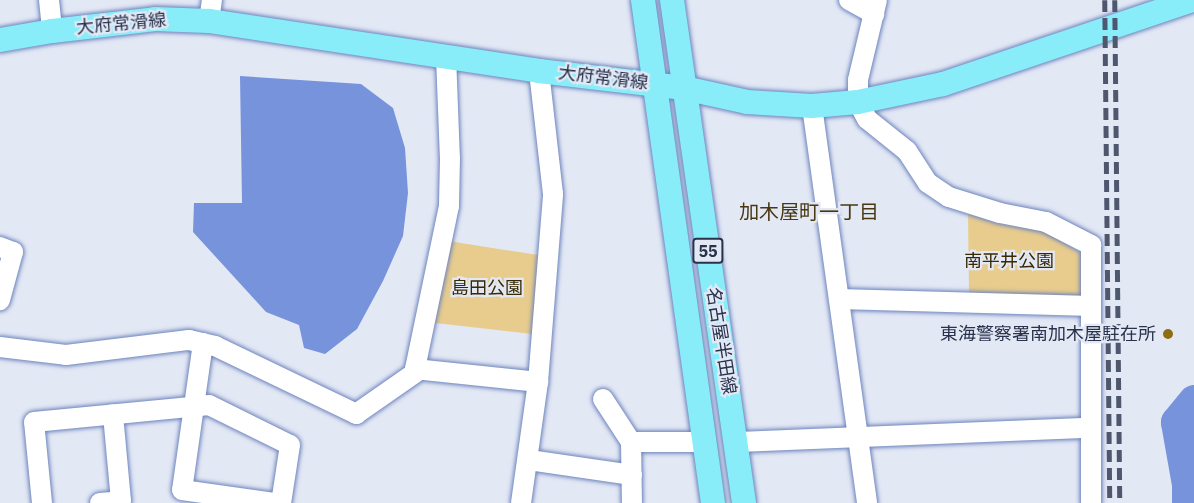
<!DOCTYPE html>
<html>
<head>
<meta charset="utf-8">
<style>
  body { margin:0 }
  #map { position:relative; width:1194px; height:503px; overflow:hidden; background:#e3e8f5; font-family:"IBM Plex Sans","Noto Sans JP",sans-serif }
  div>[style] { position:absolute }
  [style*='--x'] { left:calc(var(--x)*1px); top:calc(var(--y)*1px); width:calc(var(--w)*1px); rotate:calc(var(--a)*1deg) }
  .green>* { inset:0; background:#e8cc8d }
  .water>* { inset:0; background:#7693dc }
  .river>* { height:33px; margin:-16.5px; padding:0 16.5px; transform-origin:16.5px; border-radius:16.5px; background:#7693dc }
  .roads { filter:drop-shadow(0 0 2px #6d84bd) drop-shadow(0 0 2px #6d84bd) }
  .minor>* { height:20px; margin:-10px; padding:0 10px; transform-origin:10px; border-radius:10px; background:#fff }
  .major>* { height:24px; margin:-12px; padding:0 12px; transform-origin:12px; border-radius:12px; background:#88edf9 }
  .rail>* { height:4.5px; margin-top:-2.25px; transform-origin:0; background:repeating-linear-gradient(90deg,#4e576d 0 12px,transparent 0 18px) }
  .dots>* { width:16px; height:16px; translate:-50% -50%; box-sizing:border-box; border:3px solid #e3e8f5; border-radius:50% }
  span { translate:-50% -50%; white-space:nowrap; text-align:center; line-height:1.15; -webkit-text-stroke:4.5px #e3e8f5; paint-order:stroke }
  .shield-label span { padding:2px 4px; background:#e3e8f5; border:2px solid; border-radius:4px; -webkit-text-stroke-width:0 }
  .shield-label { font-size:16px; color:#28324b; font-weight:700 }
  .street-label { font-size:18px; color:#28324b }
  .park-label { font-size:18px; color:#382902 }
  .poi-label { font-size:18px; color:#28324b }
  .right { translate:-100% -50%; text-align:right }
  .neighbourhood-label { font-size:20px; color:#483810 }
</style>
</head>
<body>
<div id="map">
  <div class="green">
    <i style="clip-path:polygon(968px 214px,1001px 224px,1046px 231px,1082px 254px,1084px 295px,1073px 298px,969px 294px)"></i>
    <i style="clip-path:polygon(442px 240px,538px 255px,532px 334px,427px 322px)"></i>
  </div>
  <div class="water">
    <i style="clip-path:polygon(240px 76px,361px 84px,393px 108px,405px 148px,408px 193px,403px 236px,383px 281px,357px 329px,325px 354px,304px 348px,299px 325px,266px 312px,193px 232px,194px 203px,242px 203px)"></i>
  </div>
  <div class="river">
    <i style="--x:1188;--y:503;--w:19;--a:-90"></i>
    <i style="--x:1188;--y:484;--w:63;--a:-100.1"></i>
    <i style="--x:1177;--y:422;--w:27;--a:-51"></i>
  </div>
  <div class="roads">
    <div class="minor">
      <i style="--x:49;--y:0;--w:31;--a:84"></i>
      <i style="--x:849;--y:0;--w:29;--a:29"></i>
      <i style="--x:877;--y:0;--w:82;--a:103.4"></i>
      <i style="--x:858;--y:80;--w:22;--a:90"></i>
      <i style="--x:858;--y:102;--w:19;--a:62"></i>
      <i style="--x:867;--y:119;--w:51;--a:38.7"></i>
      <i style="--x:907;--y:151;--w:38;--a:57"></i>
      <i style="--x:928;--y:183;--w:25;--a:34"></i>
      <i style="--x:949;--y:197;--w:53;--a:17.4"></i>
      <i style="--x:1000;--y:213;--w:47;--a:11.1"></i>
      <i style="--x:1046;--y:222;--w:51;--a:27.1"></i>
      <i style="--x:1091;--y:245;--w:258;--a:90"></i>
      <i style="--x:209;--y:21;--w:21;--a:-82"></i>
      <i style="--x:446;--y:56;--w:102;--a:87.8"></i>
      <i style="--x:450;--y:158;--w:48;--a:91.2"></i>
      <i style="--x:449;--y:206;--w:167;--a:101.8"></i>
      <i style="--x:415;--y:369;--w:124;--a:6"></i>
      <i style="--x:538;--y:382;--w:122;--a:98"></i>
      <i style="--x:812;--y:106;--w:401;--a:82.1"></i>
      <i style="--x:0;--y:247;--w:14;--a:21"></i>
      <i style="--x:13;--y:252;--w:50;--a:105.2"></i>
      <i style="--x:839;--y:299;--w:252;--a:1.6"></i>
      <i style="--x:203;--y:343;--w:148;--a:98.1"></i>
      <i style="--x:182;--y:490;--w:93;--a:8"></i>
      <i style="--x:0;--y:347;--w:66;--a:6.9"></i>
      <i style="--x:66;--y:355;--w:124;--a:-7"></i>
      <i style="--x:189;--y:340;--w:27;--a:13"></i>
      <i style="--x:215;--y:346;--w:157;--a:25.7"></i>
      <i style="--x:356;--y:414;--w:77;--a:-34.9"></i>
      <i style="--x:538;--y:382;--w:189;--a:-85.4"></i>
      <i style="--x:553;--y:194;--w:124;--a:-96.5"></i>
      <i style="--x:603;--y:399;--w:51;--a:56.9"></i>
      <i style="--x:631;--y:442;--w:61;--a:89.1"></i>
      <i style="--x:631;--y:442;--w:73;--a:0"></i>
      <i style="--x:736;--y:442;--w:355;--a:-2.3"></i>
      <i style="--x:529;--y:460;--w:104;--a:8.3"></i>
      <i style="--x:42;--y:503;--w:81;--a:-95.6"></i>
      <i style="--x:34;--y:422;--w:176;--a:-5.5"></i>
      <i style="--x:209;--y:405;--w:90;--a:26.3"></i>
      <i style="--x:290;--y:445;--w:59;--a:98.8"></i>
      <i style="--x:100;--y:503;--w:21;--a:-5"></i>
      <i style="--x:121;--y:501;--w:87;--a:-95.3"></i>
    </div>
    <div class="major">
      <i style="--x:643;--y:0;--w:508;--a:82.08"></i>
      <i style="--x:672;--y:0;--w:508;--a:81.85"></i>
      <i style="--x:0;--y:40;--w:53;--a:-9.8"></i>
      <i style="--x:52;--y:31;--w:104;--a:-6.6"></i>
      <i style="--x:155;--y:19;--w:54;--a:2.1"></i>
      <i style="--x:209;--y:21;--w:334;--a:8.6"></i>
      <i style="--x:539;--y:71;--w:146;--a:6.7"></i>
      <i style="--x:684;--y:88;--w:65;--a:12.5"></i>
      <i style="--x:747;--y:102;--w:65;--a:3.5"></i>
      <i style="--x:812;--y:106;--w:46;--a:-5"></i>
      <i style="--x:858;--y:102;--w:87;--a:-12"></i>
      <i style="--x:943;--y:84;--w:264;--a:-18.6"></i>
    </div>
  </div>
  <div class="rail">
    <i style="--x:1105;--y:0;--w:503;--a:89.43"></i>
    <i style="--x:1115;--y:0;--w:503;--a:89.43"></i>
  </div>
  <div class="dots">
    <i style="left:1168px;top:334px;background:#8f6e12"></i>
  </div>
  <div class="shield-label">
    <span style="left:708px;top:251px">55</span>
  </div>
  <div class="street-label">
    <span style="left:121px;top:24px;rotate:-5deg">大府常滑線</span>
    <span style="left:603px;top:78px;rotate:7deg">大府常滑線</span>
    <span style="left:721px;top:341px;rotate:81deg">名古屋半田線</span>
  </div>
  <div class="park-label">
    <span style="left:1009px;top:261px">南平井公園</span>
    <span style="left:487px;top:288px">島田公園</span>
  </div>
  <div class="poi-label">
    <span class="right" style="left:1156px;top:334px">東海警察署南加木屋駐在所</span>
  </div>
  <div class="neighbourhood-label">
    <span style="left:809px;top:211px">加木屋町一丁目</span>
  </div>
</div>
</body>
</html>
